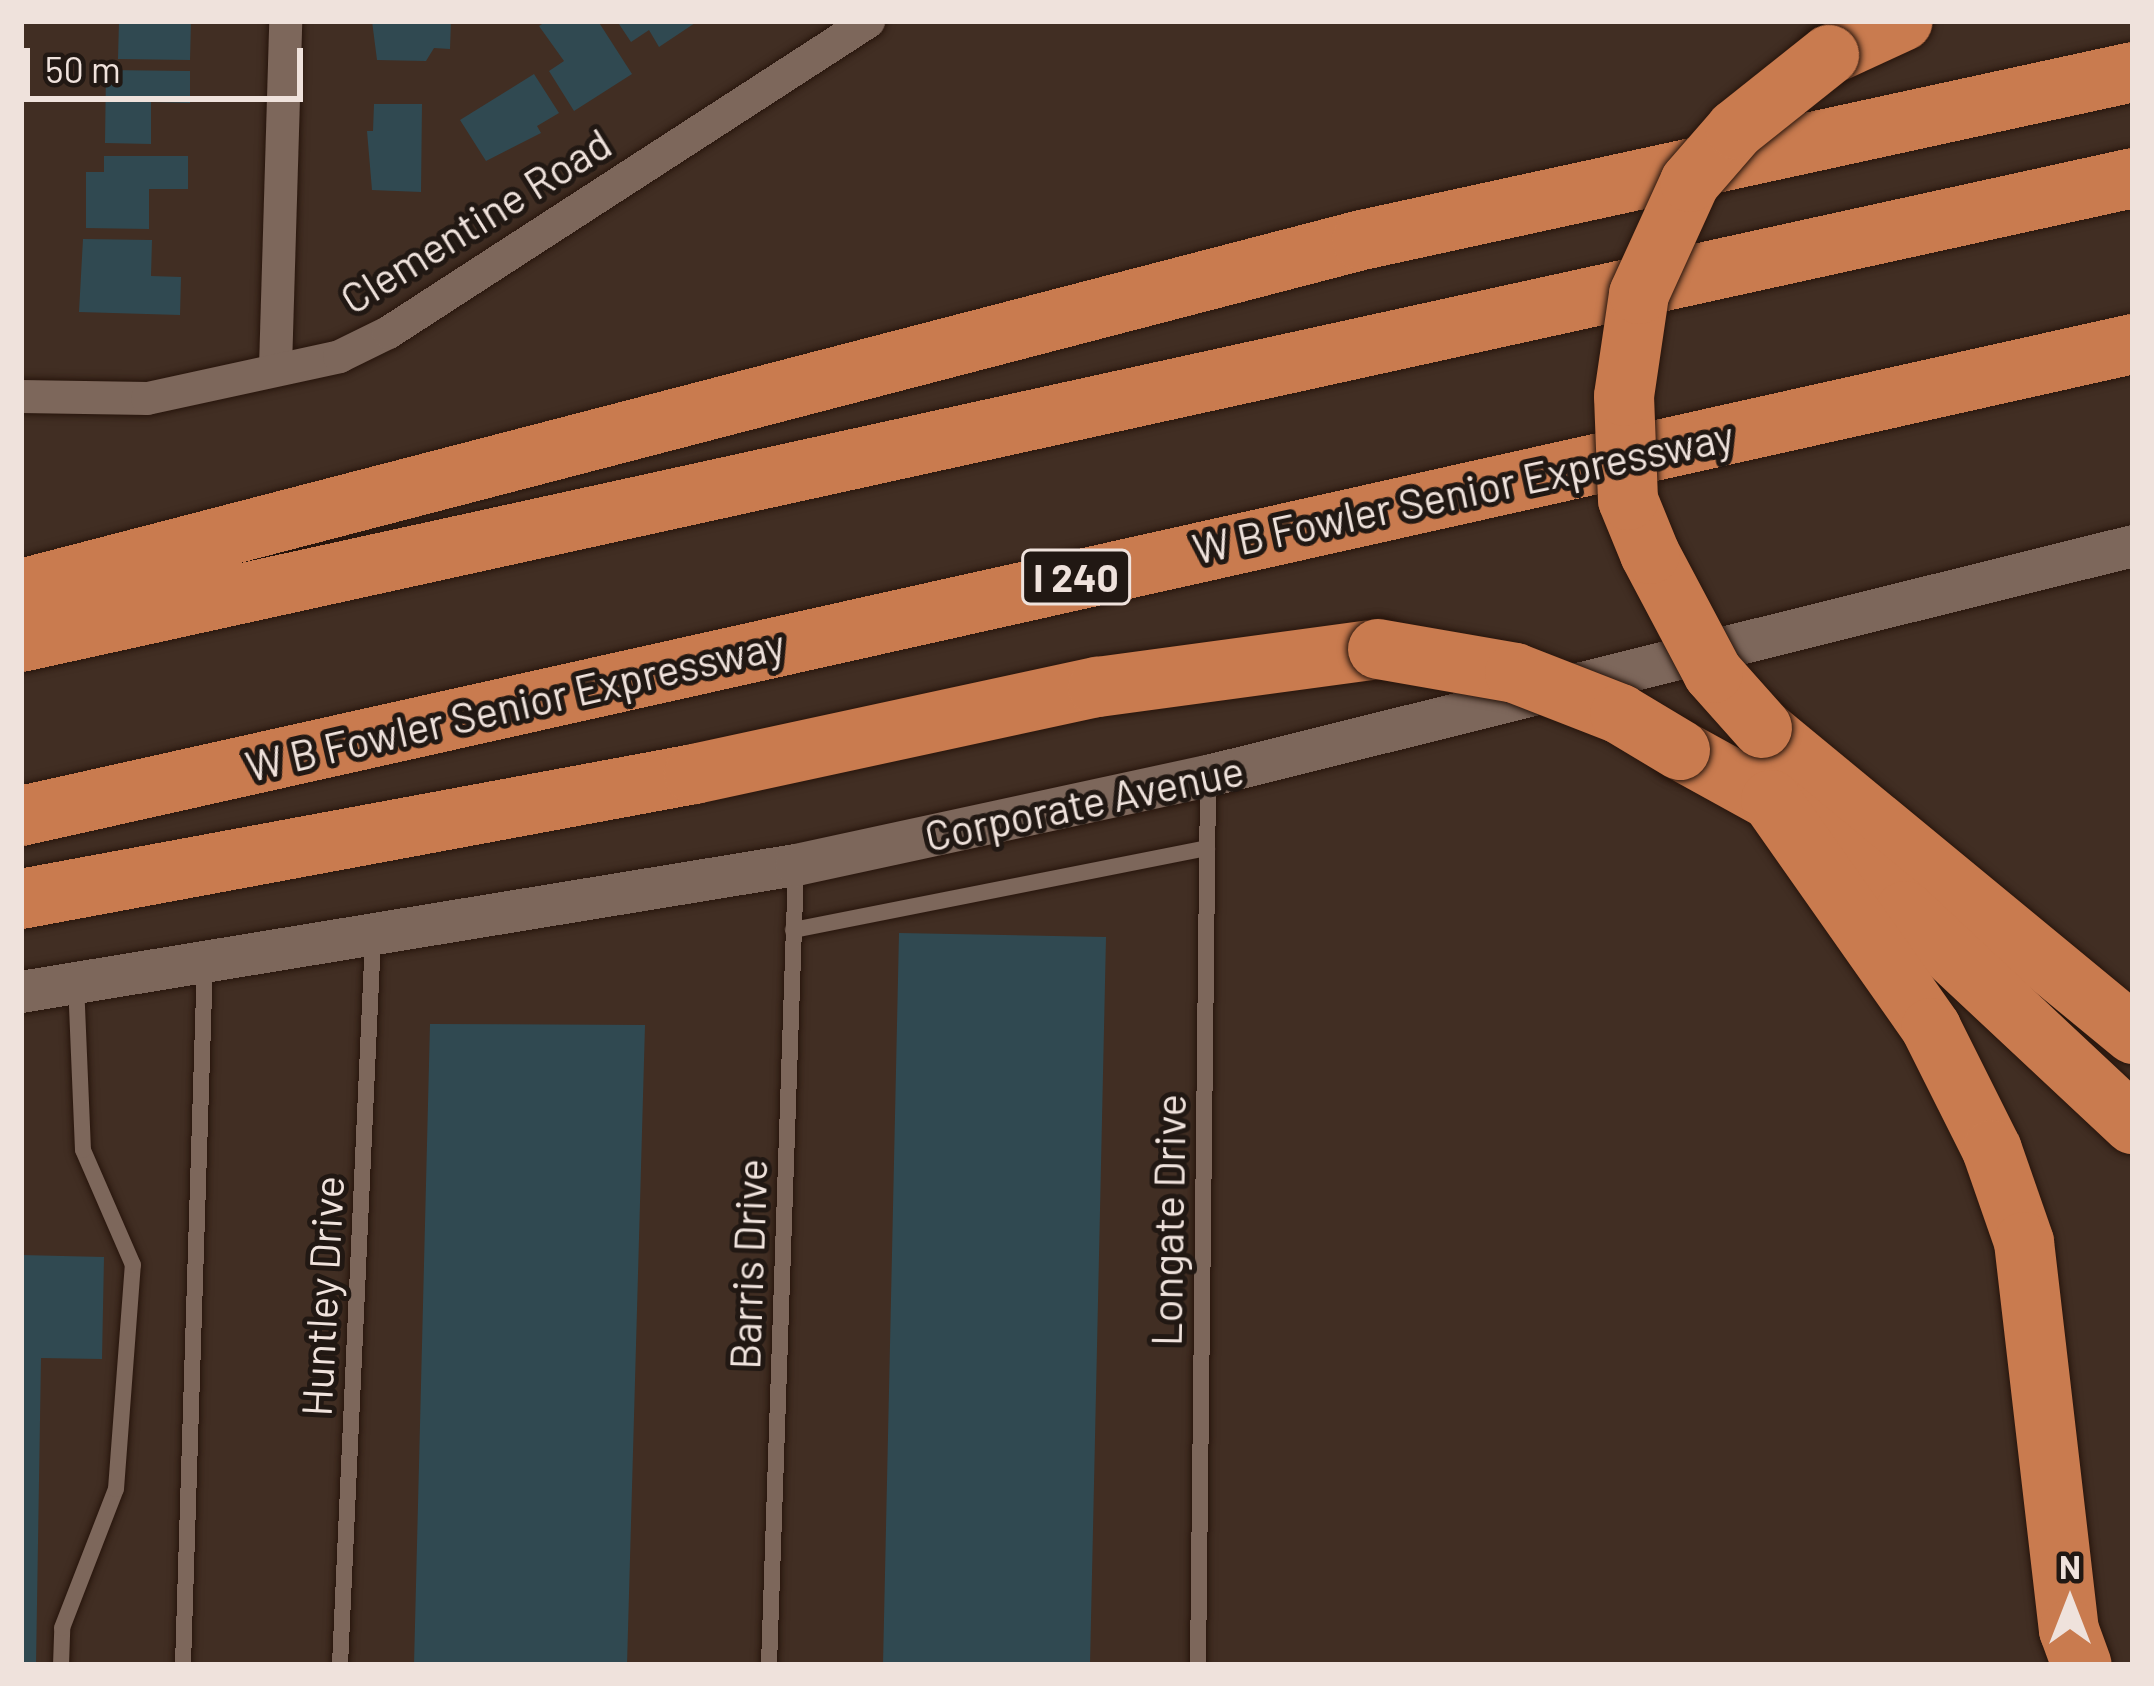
<!DOCTYPE html>
<html>
<head>
<meta charset="utf-8">
<style>
  body { margin:0 }
  #map { position:relative; width:2154px; height:1686px; overflow:hidden; background:#412e23; font-family:Barlow,sans-serif }
  div>[style] { position:absolute }
  [style*='--x'] { left:calc(var(--x)*1px); top:calc(var(--y)*1px); width:calc(var(--w)*1px); rotate:calc(var(--a)*1deg) }
  .building>* { inset:0; background:#304951 }
  .roads { filter:drop-shadow(0 0 3px #27150c) drop-shadow(0 0 3px #27150c) }
  .service>* { height:16px; margin:-8px; padding:0 8px; transform-origin:8px; border-radius:8px; background:#7d675b }
  .minor>* { height:33px; margin:-16.5px; padding:0 16.5px; transform-origin:16.5px; border-radius:16.5px; background:#7d675b }
  .tertiary>* { height:42px; margin:-21px; padding:0 21px; transform-origin:21px; border-radius:21px; background:#7d675b }
  .motorway>* { height:60px; margin:-30px; padding:0 30px; transform-origin:30px; border-radius:30px; background:#c97b4f }
  .bridges { filter:drop-shadow(0 0 3px #27150c) drop-shadow(0 0 3px #27150c) }
  .motorway-bridge>* { height:60px; margin:-30px; padding:0 30px; transform-origin:30px; border-radius:30px; background:#c97b4f }
  span { translate:-50% -50%; white-space:nowrap; text-align:center; line-height:1.15; -webkit-text-stroke:10px #211813; paint-order:stroke }
  .shield-label span { padding:3px 9px; background:#211813; border:3px solid; border-radius:9px; -webkit-text-stroke-width:0 }
  .shield-label { font-size:39px; color:#efe2dc; font-weight:700 }
  .street-label { font-size:42px; color:#efe2dc }
  .frame { position:absolute; inset:0; border:24px solid #efe2dc; pointer-events:none }
  .north { position:absolute; left:2010px; top:1542px; width:120px; height:120px; -webkit-text-stroke:9px #211813; paint-order:stroke; rotate:0deg; font-size:33px; font-weight:700; line-height:48px; text-align:center; color:#efe2dc }
  .north::after { content:''; display:block; margin:auto; width:42px; height:54px; background:#efe2dc; clip-path:polygon(50% 0,100% 100%,50% 72%,0 100%) }
  .scale { position:absolute; left:24px; top:48px; width:279px; height:54px; box-sizing:border-box; border:6px solid #efe2dc; border-top:0; padding-left:15px; font-size:36px; line-height:42px; white-space:nowrap; color:#efe2dc; -webkit-text-stroke:9px #211813; paint-order:stroke }
</style>
</head>
<body>
<div id="map">
  <div class="building">
    <i style="clip-path:polygon(119px 21px,191px 21px,190px 60px,118px 59px)"></i>
    <i style="clip-path:polygon(372px 21px,451px 21px,450px 49px,434px 48px,426px 61px,377px 60px)"></i>
    <i style="clip-path:polygon(547px 21px,598px 21px,632px 74px,574px 111px,549px 71px,564px 61px,539px 26px)"></i>
    <i style="clip-path:polygon(617px 21px,698px 21px,659px 47px,649px 30px,631px 42px)"></i>
    <i style="clip-path:polygon(106px 70px,190px 71px,190px 103px,151px 102px,151px 144px,105px 143px)"></i>
    <i style="clip-path:polygon(534px 74px,559px 113px,537px 126px,541px 133px,486px 161px,460px 120px)"></i>
    <i style="clip-path:polygon(374px 104px,422px 104px,421px 192px,372px 190px,367px 131px,373px 131px)"></i>
    <i style="clip-path:polygon(104px 156px,188px 156px,188px 189px,149px 189px,149px 229px,86px 228px,86px 172px,104px 172px)"></i>
    <i style="clip-path:polygon(83px 239px,152px 240px,151px 276px,181px 277px,180px 315px,79px 312px)"></i>
    <i style="clip-path:polygon(899px 933px,1106px 937px,1090px 1665px,883px 1665px)"></i>
    <i style="clip-path:polygon(430px 1024px,645px 1025px,627px 1665px,414px 1665px)"></i>
    <i style="clip-path:polygon(21px 1255px,104px 1257px,102px 1359px,41px 1358px,36px 1665px,21px 1665px)"></i>
  </div>
  <div class="roads">
    <div class="service">
      <i style="--x:793;--y:930;--w:422;--a:-11.2"></i>
      <i style="--x:61;--y:1665;--w:37;--a:-88"></i>
      <i style="--x:62;--y:1628;--w:149;--a:-68.8"></i>
      <i style="--x:116;--y:1489;--w:225;--a:-85.7"></i>
      <i style="--x:133;--y:1265;--w:125;--a:-113.5"></i>
      <i style="--x:83;--y:1150;--w:167;--a:-92.4"></i>
      <i style="--x:183;--y:1665;--w:704;--a:-88.21"></i>
      <i style="--x:340;--y:1665;--w:728;--a:-87.4"></i>
      <i style="--x:769;--y:1665;--w:799;--a:-88.06"></i>
      <i style="--x:1198;--y:1665;--w:888;--a:-89.35"></i>
    </div>
    <div class="minor">
      <i style="--x:275;--y:367;--w:346;--a:-88.3"></i>
      <i style="--x:21;--y:396;--w:126;--a:0.9"></i>
      <i style="--x:147;--y:398;--w:197;--a:-12.3"></i>
      <i style="--x:339;--y:356;--w:55;--a:-26.1"></i>
      <i style="--x:388;--y:332;--w:572;--a:-32.94"></i>
    </div>
    <div class="tertiary">
      <i style="--x:21;--y:992;--w:785;--a:-9.31"></i>
      <i style="--x:796;--y:865;--w:422;--a:-12.2"></i>
      <i style="--x:1208;--y:776;--w:953;--a:-13.96"></i>
    </div>
    <div class="motorway">
      <i style="--x:1829;--y:55;--w:81;--a:-24.7"></i>
      <i style="--x:21;--y:589;--w:1386;--a:-14.59"></i>
      <i style="--x:1362;--y:240;--w:789;--a:-12.29"></i>
      <i style="--x:21;--y:642;--w:2162;--a:-12.39"></i>
      <i style="--x:1762;--y:728;--w:481;--a:39.5"></i>
      <i style="--x:1680;--y:750;--w:104;--a:28.8"></i>
      <i style="--x:1771;--y:800;--w:174;--a:39.6"></i>
      <i style="--x:1905;--y:911;--w:312;--a:43.1"></i>
      <i style="--x:1771;--y:800;--w:279;--a:54.9"></i>
      <i style="--x:1931;--y:1028;--w:136;--a:63.4"></i>
      <i style="--x:1992;--y:1150;--w:97;--a:70.8"></i>
      <i style="--x:2024;--y:1242;--w:391;--a:83.4"></i>
      <i style="--x:2069;--y:1630;--w:37;--a:70"></i>
      <i style="--x:21;--y:816;--w:2164;--a:-12.6"></i>
      <i style="--x:21;--y:899;--w:685;--a:-10.52"></i>
      <i style="--x:694;--y:774;--w:413;--a:-12.2"></i>
      <i style="--x:1098;--y:687;--w:283;--a:-7.7"></i>
    </div>
  </div>
  <div class="bridges">
    <div class="motorway-bridge">
      <i style="--x:1378;--y:649;--w:139;--a:9.9"></i>
      <i style="--x:1515;--y:673;--w:113;--a:21.3"></i>
      <i style="--x:1620;--y:714;--w:70;--a:31"></i>
      <i style="--x:1762;--y:728;--w:74;--a:-131.7"></i>
      <i style="--x:1713;--y:673;--w:135;--a:-117.9"></i>
      <i style="--x:1650;--y:554;--w:58;--a:-112.2"></i>
      <i style="--x:1628;--y:500;--w:104;--a:-92.2"></i>
      <i style="--x:1624;--y:396;--w:103;--a:-81.6"></i>
      <i style="--x:1639;--y:294;--w:123;--a:-65.5"></i>
      <i style="--x:1690;--y:182;--w:70;--a:-49"></i>
      <i style="--x:1736;--y:129;--w:119;--a:-38.5"></i>
    </div>
  </div>
  <div class="shield-label">
    <span style="left:1076px;top:577px">I 240</span>
  </div>
  <div class="street-label">
    <span style="left:475px;top:220px;rotate:-32deg">Clementine Road</span>
    <span style="left:1463px;top:491px;rotate:-12deg">W B Fowler Senior Expressway</span>
    <span style="left:515px;top:704px;rotate:-13deg">W B Fowler Senior Expressway</span>
    <span style="left:1084px;top:802px;rotate:-12deg">Corporate Avenue</span>
    <span style="left:1167px;top:1220px;rotate:-89deg">Longate Drive</span>
    <span style="left:747px;top:1264px;rotate:-88deg">Barris Drive</span>
    <span style="left:321px;top:1296px;rotate:-87deg">Huntley Drive</span>
  </div>
  <div class="frame"></div>
  <div class="north">N</div>
  <div class="scale">50 m</div>
</div>
</body>
</html>
